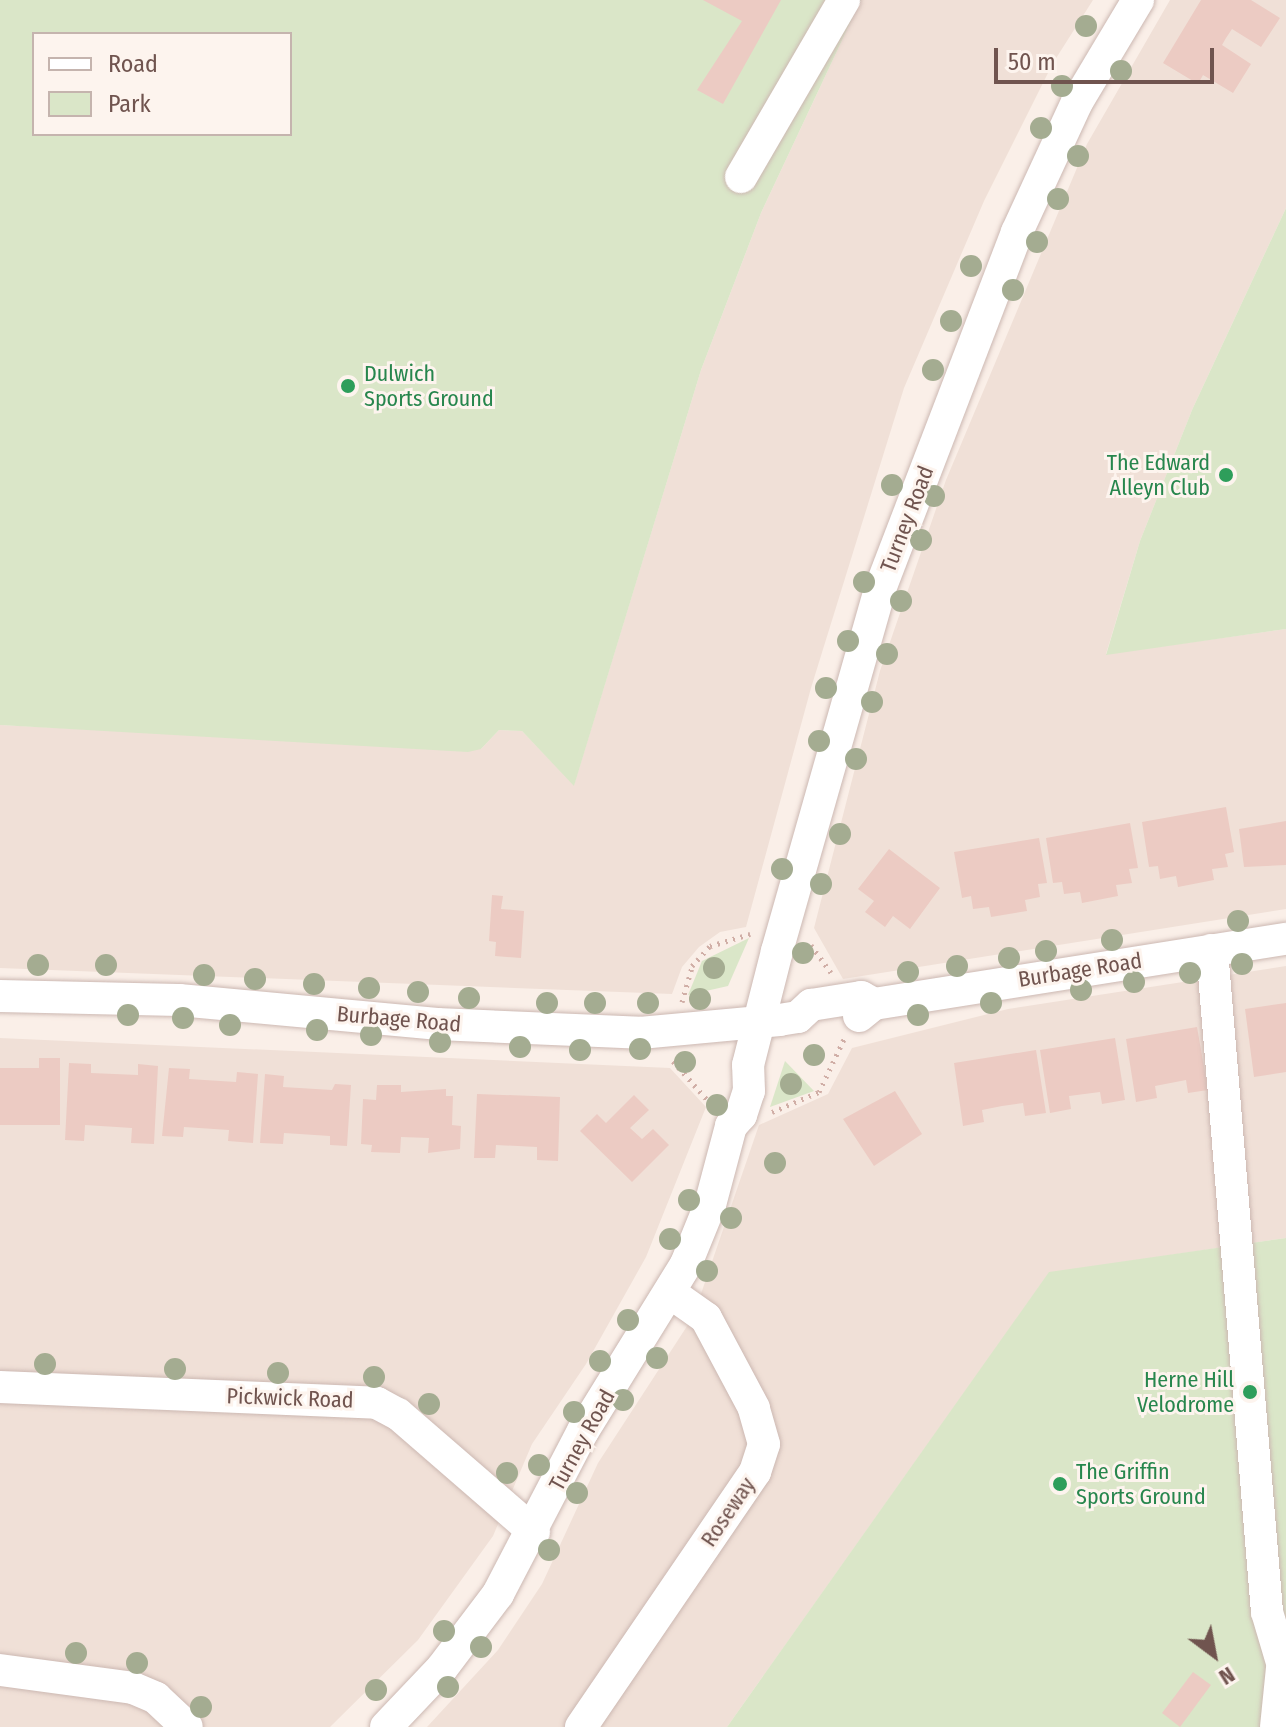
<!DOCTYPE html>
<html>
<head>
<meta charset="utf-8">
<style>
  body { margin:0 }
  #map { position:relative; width:1286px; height:1727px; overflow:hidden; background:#faefe8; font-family:"Fira Sans Condensed",sans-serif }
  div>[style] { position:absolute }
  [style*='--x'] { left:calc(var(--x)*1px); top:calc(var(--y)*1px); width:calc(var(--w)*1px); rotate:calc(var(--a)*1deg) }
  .residential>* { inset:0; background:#f0e0d7 }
  .green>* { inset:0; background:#dae6c8 }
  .building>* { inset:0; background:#eccbc3 }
  .path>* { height:5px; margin-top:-2.5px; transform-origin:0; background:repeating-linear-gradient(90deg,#d0aea6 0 2px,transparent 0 8px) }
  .roads { filter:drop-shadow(0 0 2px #ccb8b2) drop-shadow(0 0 2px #ccb8b2) }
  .minor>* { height:32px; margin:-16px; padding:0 16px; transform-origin:16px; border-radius:16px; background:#fff }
  .trees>* { width:22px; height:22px; margin:-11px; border-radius:50%; background:#a4ac91 }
  .dots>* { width:22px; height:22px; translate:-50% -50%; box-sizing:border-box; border:4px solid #fdf4ee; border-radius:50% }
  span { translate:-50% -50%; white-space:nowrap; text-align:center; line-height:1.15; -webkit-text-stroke:6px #fdf4ee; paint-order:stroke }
  .leisure-label { font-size:22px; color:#27864d }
  .left { translate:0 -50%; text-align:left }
  .right { translate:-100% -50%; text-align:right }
  .street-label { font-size:22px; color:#70544f }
  .legend { position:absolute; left:32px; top:32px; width:260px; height:104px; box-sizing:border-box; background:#fdf4ee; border:2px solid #c5b4ae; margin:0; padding:10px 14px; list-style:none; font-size:24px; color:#70544f }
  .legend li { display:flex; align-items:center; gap:16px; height:40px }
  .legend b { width:40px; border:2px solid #c5b4ae }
  .north { position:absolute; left:1174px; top:1615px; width:80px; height:80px; -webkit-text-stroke:6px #fdf4ee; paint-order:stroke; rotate:148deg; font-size:22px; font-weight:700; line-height:32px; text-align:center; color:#70544f }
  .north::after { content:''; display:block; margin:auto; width:28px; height:36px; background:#70544f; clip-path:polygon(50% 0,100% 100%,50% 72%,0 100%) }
  .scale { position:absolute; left:994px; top:48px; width:220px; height:36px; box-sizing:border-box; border:4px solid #70544f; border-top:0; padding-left:10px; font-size:24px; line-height:28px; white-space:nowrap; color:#70544f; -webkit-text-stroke:6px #fdf4ee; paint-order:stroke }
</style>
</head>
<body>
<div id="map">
  <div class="residential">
    <i style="clip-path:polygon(861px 0,1093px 0,1053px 63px,984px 201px,904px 388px,811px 688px,746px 927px,720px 932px,699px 947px,682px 967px,672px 994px,0 968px,0 725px,481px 749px,499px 730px,522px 731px,574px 785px,701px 370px,761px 213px)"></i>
    <i style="clip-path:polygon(1170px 0,1286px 0,1286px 208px,1192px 410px,1140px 541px,1106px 654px,1286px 629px,1286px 909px,843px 979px,814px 928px,880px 671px,946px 480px,1087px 144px)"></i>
    <i style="clip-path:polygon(1286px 966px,1286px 1238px,1049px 1273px,727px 1727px,427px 1727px,498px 1650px,542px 1584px,598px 1463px,693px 1317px,759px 1125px,828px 1094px,852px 1048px,1008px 1009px)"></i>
    <i style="clip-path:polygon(0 1038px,670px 1068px,706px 1107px,646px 1257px,586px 1364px,532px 1444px,493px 1536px,418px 1640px,330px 1727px,0 1727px)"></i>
  </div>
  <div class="green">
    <i style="clip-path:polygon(evenodd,0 0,861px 0,761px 213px,701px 370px,574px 786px,522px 731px,499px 730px,481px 749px,468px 752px,0 725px,0 0,34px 34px,290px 34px,290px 134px,34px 134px,34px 34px)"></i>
    <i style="clip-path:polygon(1286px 208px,1286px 629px,1106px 655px,1140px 541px,1192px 410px)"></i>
    <i style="clip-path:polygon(749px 938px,728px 986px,688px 995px,702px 961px)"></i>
    <i style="clip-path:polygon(785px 1061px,814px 1091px,770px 1107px)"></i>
    <i style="clip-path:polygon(1286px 1238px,1286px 1727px,727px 1727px,1049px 1272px)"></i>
  </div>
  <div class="building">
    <i style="clip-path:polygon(703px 0,781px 0,723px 104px,697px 90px,742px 21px)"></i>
    <i style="clip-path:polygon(1201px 0,1251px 0,1280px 18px,1261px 47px,1232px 29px,1226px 38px,1222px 45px,1251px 64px,1233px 93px,1203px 75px,1198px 84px,1163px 63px)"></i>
    <i style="clip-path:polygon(1226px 807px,1234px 852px,1225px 854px,1228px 867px,1212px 869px,1214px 880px,1178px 887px,1176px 876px,1160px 879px,1158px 866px,1149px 867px,1142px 822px)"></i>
    <i style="clip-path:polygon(1286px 821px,1286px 865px,1244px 867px,1239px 829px)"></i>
    <i style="clip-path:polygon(1130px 823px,1138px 868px,1129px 869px,1132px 883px,1116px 885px,1118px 896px,1082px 903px,1080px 892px,1064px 894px,1062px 882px,1053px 883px,1046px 838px)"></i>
    <i style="clip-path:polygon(1039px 838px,1047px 883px,1038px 884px,1040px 897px,1025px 900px,1027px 911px,991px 917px,989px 907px,973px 909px,971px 896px,962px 898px,954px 852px)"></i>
    <i style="clip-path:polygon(889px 849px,940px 888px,910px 929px,893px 916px,885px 927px,865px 912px,874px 901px,858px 889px)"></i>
    <i style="clip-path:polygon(492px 895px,503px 896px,501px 909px,524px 911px,521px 958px,495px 956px,496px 942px,489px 941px)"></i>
    <i style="clip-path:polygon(1286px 1003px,1286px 1072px,1254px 1077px,1245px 1009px)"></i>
    <i style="clip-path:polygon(1197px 1027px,1208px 1090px,1188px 1093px,1186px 1080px,1155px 1086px,1157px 1098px,1136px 1102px,1126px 1039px)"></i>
    <i style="clip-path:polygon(1115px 1038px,1125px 1100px,1102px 1104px,1100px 1092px,1069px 1096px,1071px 1109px,1050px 1113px,1040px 1050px)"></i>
    <i style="clip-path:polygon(1036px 1050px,1046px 1113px,1025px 1116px,1023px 1103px,1002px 1106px,982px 1110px,984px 1122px,963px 1126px,954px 1063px)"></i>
    <i style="clip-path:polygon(39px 1058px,60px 1058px,60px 1125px,0 1125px,0 1068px,39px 1068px)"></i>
    <i style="clip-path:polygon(69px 1063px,91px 1064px,91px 1073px,138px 1075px,138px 1064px,158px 1066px,154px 1144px,131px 1143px,132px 1128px,85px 1125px,84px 1141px,65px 1140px)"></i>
    <i style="clip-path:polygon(169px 1068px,190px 1069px,189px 1079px,236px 1082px,237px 1072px,258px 1074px,253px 1143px,228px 1141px,229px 1130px,184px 1127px,183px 1137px,162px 1136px)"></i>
    <i style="clip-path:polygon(265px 1074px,284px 1076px,283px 1087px,332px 1090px,335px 1084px,351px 1085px,347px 1146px,330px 1145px,330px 1136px,284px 1133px,283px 1144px,260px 1143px)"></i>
    <i style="clip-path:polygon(377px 1085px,401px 1085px,401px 1092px,446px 1089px,446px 1096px,453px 1096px,452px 1125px,461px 1126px,460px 1149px,428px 1153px,429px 1138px,401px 1137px,400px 1153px,371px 1152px,372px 1145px,361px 1144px,363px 1099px,376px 1100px)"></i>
    <i style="clip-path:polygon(895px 1091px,922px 1134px,874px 1166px,843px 1119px)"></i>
    <i style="clip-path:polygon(477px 1094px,560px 1097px,558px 1161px,537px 1160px,537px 1147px,496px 1145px,495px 1158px,474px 1158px)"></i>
    <i style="clip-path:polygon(634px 1095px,649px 1110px,630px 1128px,642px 1139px,653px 1129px,669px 1145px,632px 1182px,580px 1131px,597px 1114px,606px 1123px)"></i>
    <i style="clip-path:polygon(1193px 1672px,1211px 1685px,1180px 1727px,1162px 1713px)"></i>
  </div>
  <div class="path">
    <i style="--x:811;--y:945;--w:34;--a:54"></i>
    <i style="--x:682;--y:1002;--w:37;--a:-74"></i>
    <i style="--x:692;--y:966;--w:27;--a:-48"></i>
    <i style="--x:710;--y:946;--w:42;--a:-16.7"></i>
    <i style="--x:673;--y:1061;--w:56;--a:48.6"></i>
    <i style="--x:772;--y:1112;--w:51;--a:-23.1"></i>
    <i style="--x:819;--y:1092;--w:59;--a:-64.7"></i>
  </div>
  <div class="roads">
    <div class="minor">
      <i style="--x:741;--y:177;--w:205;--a:-59.8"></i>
      <i style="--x:1212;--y:950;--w:664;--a:85.25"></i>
      <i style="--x:1267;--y:1612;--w:67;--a:73.5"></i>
      <i style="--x:0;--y:996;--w:179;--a:1.3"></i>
      <i style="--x:179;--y:1000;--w:259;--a:5.3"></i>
      <i style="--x:437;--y:1024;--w:203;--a:2.5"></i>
      <i style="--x:640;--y:1033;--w:140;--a:-5.3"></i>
      <i style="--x:779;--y:1020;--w:19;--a:-9"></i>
      <i style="--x:798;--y:1017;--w:18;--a:-43"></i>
      <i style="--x:811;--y:1005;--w:51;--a:-9.1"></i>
      <i style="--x:861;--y:997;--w:15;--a:28"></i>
      <i style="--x:859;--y:1016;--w:19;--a:-39"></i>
      <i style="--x:874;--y:1004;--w:417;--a:-9"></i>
      <i style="--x:0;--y:1387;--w:377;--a:2.4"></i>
      <i style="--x:377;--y:1403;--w:24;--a:28"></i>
      <i style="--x:398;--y:1414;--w:180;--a:40.9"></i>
      <i style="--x:0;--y:1670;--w:134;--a:7.7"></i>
      <i style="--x:133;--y:1688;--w:25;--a:23"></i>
      <i style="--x:156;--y:1698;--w:42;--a:43.1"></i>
      <i style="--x:386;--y:1727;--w:81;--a:-46.5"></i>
      <i style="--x:442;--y:1668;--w:93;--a:-52.9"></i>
      <i style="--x:498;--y:1594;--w:184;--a:-62.5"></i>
      <i style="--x:583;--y:1431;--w:196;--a:-58.3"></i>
      <i style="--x:686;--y:1264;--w:64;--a:-67.9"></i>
      <i style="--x:710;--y:1205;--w:82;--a:-75.1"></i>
      <i style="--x:731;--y:1126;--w:15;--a:-48"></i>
      <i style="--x:741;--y:1115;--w:25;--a:-72"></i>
      <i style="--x:749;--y:1091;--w:26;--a:-92"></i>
      <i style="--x:748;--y:1065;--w:118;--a:-75.7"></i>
      <i style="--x:777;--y:951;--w:376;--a:-74.1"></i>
      <i style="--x:880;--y:589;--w:382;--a:-69"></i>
      <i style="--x:1017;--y:232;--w:143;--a:-65.2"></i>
      <i style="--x:1077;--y:102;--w:119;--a:-59.1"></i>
      <i style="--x:581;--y:1727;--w:309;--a:-55.7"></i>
      <i style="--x:755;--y:1472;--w:29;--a:-72"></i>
      <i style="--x:764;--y:1444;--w:37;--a:-106"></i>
      <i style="--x:754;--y:1408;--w:102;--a:-118.1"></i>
      <i style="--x:706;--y:1318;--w:42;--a:-144.8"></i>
      <i style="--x:1276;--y:1727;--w:59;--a:-84.2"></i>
    </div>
  </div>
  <div class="trees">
    <i style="left:1086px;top:26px"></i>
    <i style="left:1121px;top:71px"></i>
    <i style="left:1062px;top:86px"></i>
    <i style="left:1041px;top:128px"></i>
    <i style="left:1078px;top:156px"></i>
    <i style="left:1058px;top:199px"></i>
    <i style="left:1037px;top:242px"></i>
    <i style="left:971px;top:266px"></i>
    <i style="left:1013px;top:290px"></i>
    <i style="left:951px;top:321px"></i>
    <i style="left:933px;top:370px"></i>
    <i style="left:892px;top:485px"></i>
    <i style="left:934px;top:496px"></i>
    <i style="left:921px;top:540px"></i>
    <i style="left:864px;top:582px"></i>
    <i style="left:901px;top:601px"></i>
    <i style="left:848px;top:641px"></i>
    <i style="left:887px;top:654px"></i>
    <i style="left:826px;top:688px"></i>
    <i style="left:872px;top:702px"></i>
    <i style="left:819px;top:741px"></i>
    <i style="left:856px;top:759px"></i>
    <i style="left:840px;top:834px"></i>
    <i style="left:782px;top:869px"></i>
    <i style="left:821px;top:884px"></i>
    <i style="left:1238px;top:921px"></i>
    <i style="left:1112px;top:940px"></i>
    <i style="left:1046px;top:951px"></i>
    <i style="left:803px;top:953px"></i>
    <i style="left:1009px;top:958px"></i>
    <i style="left:1242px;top:964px"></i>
    <i style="left:38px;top:965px"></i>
    <i style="left:106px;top:965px"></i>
    <i style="left:957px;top:966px"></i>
    <i style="left:714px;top:968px"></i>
    <i style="left:908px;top:972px"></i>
    <i style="left:1190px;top:973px"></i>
    <i style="left:204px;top:975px"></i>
    <i style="left:255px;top:979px"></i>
    <i style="left:1134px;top:982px"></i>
    <i style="left:314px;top:984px"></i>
    <i style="left:369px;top:988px"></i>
    <i style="left:1081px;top:990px"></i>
    <i style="left:418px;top:992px"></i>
    <i style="left:469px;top:998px"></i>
    <i style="left:700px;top:999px"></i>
    <i style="left:547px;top:1003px"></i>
    <i style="left:595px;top:1003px"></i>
    <i style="left:648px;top:1003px"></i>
    <i style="left:991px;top:1003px"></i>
    <i style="left:128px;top:1015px"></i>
    <i style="left:918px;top:1015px"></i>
    <i style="left:183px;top:1018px"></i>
    <i style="left:230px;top:1025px"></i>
    <i style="left:317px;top:1030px"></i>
    <i style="left:371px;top:1035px"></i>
    <i style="left:440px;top:1042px"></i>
    <i style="left:520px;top:1047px"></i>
    <i style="left:640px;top:1049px"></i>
    <i style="left:580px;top:1050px"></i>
    <i style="left:814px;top:1055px"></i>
    <i style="left:685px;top:1062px"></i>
    <i style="left:791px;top:1084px"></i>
    <i style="left:717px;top:1105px"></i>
    <i style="left:775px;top:1163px"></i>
    <i style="left:689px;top:1200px"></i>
    <i style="left:731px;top:1218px"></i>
    <i style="left:670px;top:1239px"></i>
    <i style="left:707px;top:1271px"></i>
    <i style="left:628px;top:1320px"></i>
    <i style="left:657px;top:1358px"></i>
    <i style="left:600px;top:1361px"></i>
    <i style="left:45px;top:1364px"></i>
    <i style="left:175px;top:1369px"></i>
    <i style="left:278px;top:1373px"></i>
    <i style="left:374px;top:1377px"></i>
    <i style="left:623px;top:1400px"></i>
    <i style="left:429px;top:1404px"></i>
    <i style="left:574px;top:1412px"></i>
    <i style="left:539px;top:1465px"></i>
    <i style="left:507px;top:1473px"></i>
    <i style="left:577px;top:1493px"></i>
    <i style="left:549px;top:1550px"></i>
    <i style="left:444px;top:1631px"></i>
    <i style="left:481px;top:1647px"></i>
    <i style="left:76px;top:1653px"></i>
    <i style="left:137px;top:1663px"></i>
    <i style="left:448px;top:1687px"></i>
    <i style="left:376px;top:1690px"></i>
    <i style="left:201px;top:1707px"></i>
  </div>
  <div class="dots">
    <i style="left:348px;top:386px;background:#2e9e5b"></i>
    <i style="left:1226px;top:475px;background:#2e9e5b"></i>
    <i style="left:1250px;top:1392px;background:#2e9e5b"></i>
    <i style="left:1060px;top:1484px;background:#2e9e5b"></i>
  </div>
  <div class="leisure-label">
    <span class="left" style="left:364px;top:386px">Dulwich<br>Sports Ground</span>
    <span class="right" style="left:1210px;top:475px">The Edward<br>Alleyn Club</span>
    <span class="right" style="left:1234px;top:1392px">Herne Hill<br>Velodrome</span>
    <span class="left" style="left:1076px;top:1484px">The Griffin<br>Sports Ground</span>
  </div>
  <div class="street-label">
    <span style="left:907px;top:519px;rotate:-69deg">Turney Road</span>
    <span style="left:1080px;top:970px;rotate:-9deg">Burbage Road</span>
    <span style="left:399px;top:1019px;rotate:5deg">Burbage Road</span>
    <span style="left:290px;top:1398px;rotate:2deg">Pickwick Road</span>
    <span style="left:582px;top:1440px;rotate:-61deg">Turney Road</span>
    <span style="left:728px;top:1512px;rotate:-56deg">Roseway</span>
  </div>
  <ul class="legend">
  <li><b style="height:10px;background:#fff"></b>Road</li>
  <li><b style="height:22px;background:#dae6c8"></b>Park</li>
  </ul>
  <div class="north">N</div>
  <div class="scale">50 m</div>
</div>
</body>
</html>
